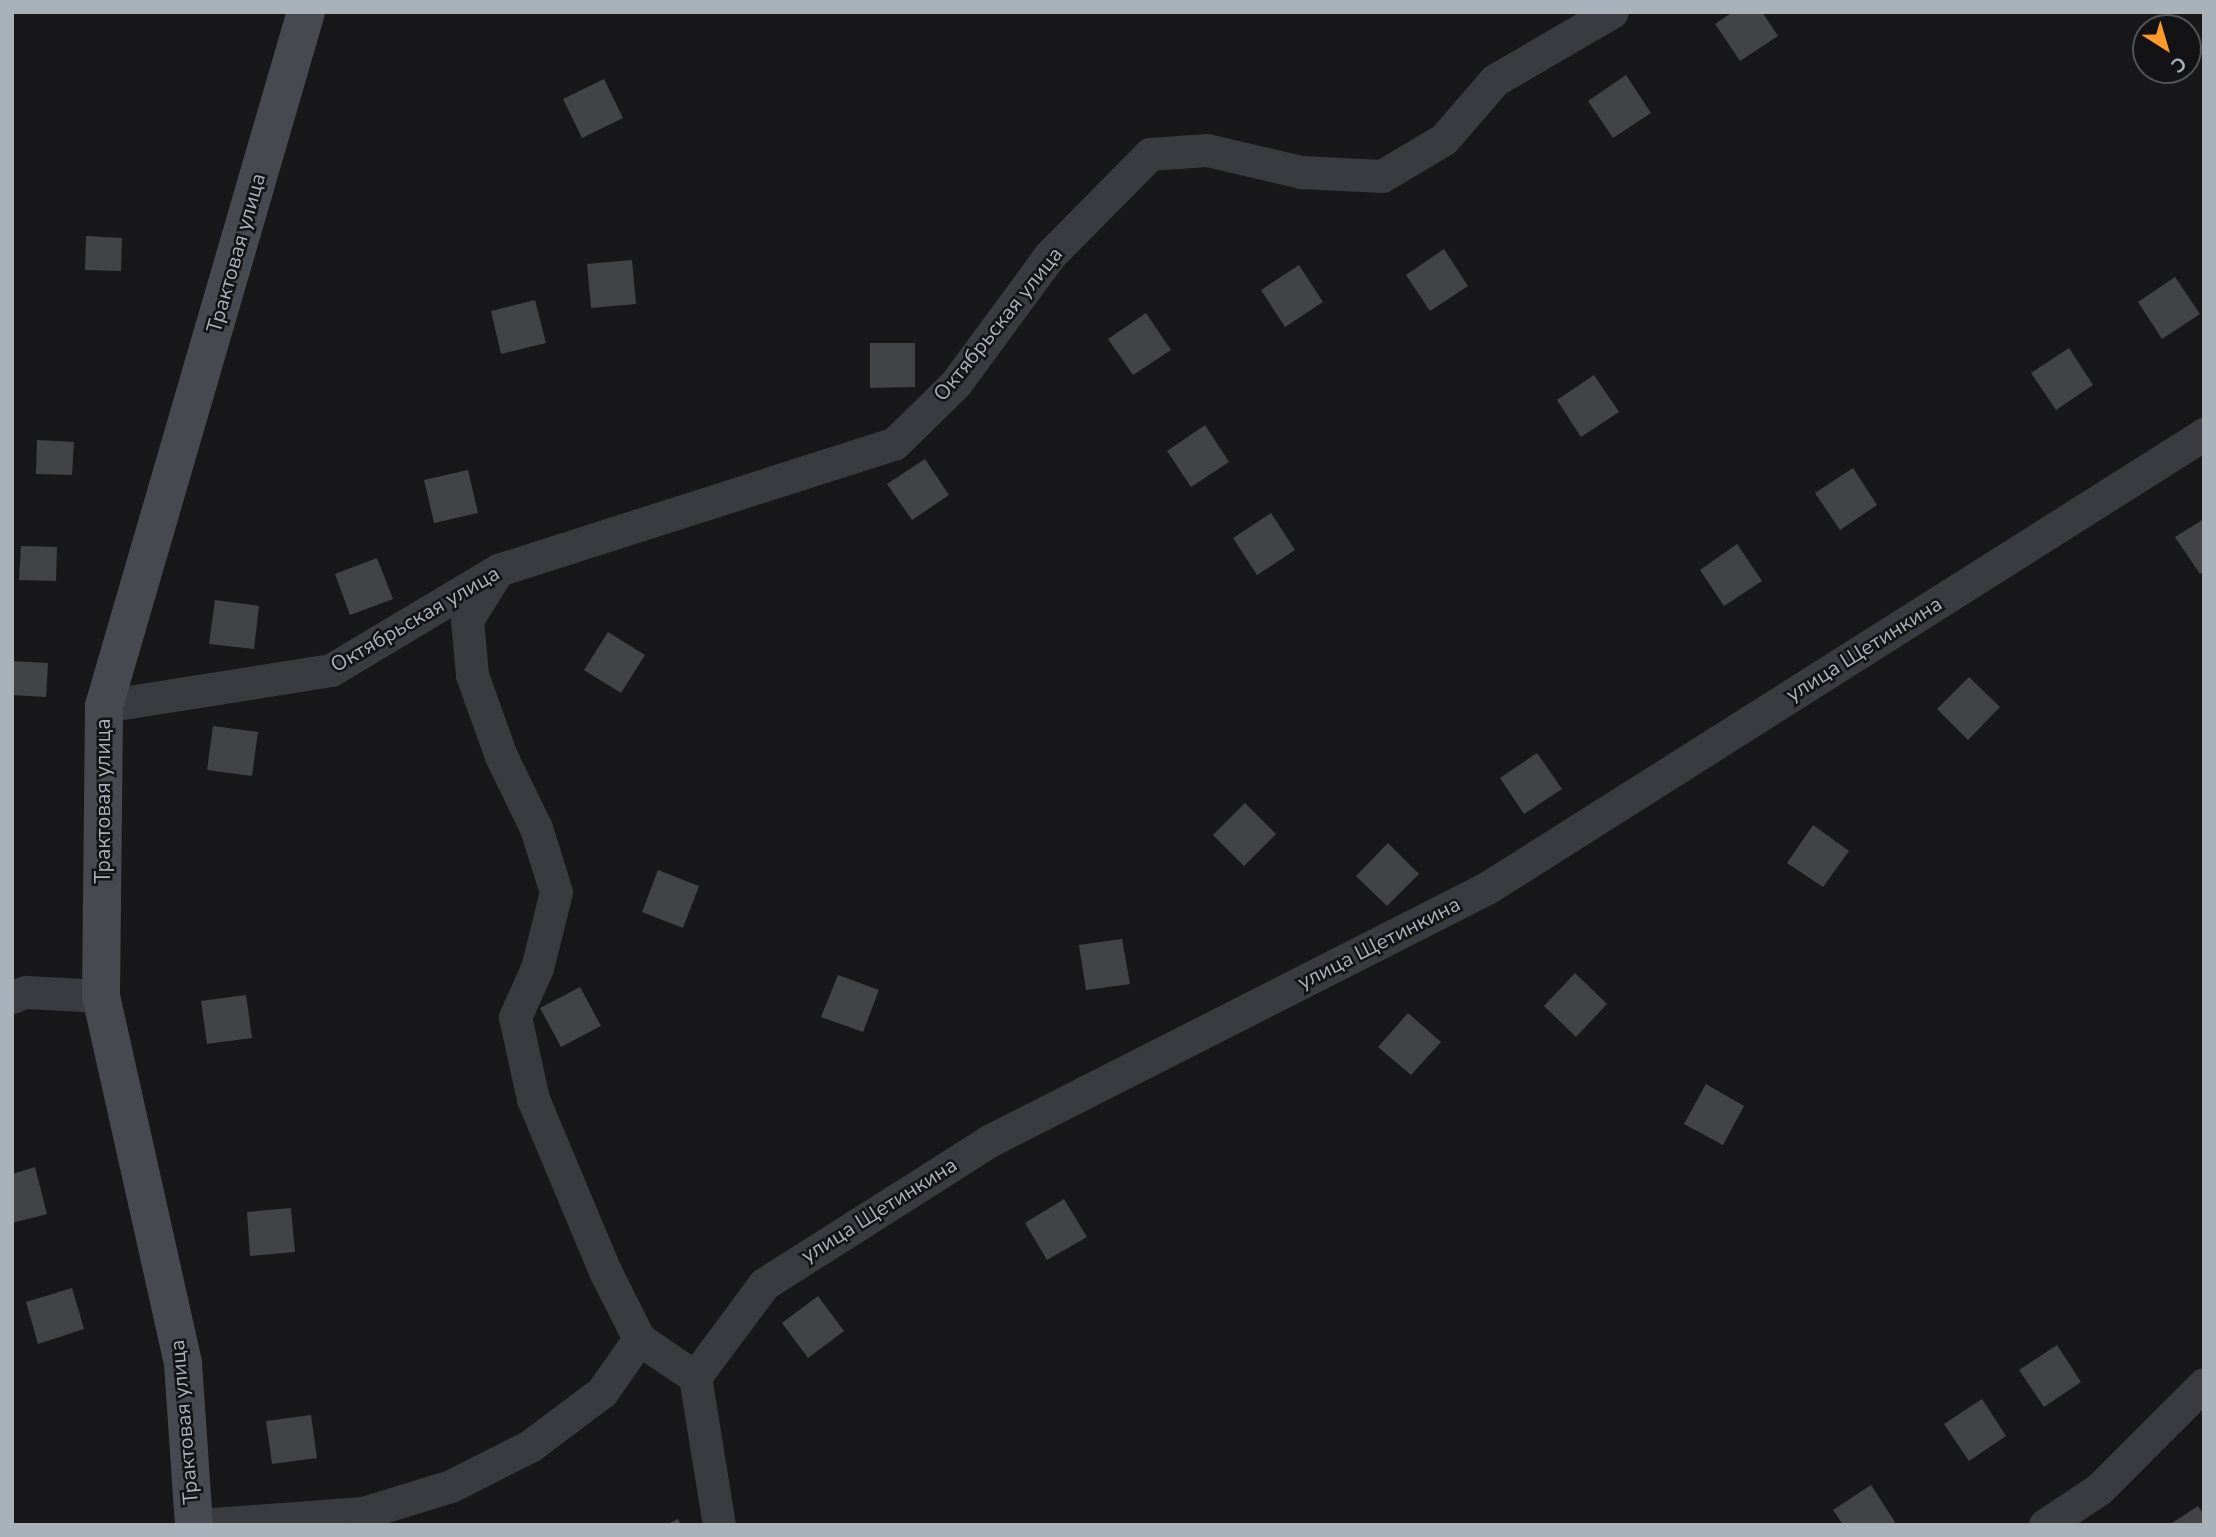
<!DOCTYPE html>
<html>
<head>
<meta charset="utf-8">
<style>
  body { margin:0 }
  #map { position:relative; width:2216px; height:1537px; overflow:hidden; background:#18181a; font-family:"Nunito Sans",sans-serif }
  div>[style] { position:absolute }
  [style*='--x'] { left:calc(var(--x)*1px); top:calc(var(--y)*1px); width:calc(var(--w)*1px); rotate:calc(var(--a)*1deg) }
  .building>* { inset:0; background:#424347 }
  .street>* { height:33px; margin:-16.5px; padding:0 16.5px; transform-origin:16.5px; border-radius:16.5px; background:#393b40 }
  .secondary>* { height:38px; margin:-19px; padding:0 19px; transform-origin:19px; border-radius:19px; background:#464a50 }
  span { translate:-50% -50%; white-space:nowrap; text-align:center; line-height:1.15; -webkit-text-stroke:5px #131315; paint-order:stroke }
  .street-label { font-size:21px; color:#a9b1bb }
  .frame { position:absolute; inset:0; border:14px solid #a9b1bb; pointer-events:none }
  .north { position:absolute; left:2132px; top:14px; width:70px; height:70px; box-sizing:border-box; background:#131315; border:2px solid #4f5257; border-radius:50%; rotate:143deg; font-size:19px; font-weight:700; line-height:28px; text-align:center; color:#a9b1bb }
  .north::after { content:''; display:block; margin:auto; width:24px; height:32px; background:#fe9a2c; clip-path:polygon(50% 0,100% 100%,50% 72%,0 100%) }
</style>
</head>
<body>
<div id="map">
  <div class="building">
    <i style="clip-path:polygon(1733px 12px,1762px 12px,1778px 36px,1740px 61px,1715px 24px)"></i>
    <i style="clip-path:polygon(1626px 75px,1651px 113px,1613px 138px,1588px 101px)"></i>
    <i style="clip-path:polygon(604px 79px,623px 118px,582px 138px,563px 99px)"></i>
    <i style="clip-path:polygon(86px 236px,122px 238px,121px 271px,85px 270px)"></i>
    <i style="clip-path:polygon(1444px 249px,1468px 286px,1430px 311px,1406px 275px)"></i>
    <i style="clip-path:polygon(632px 260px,636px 304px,591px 308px,587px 264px)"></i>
    <i style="clip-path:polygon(1299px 265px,1323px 302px,1285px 327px,1261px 290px)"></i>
    <i style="clip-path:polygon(2175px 277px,2200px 314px,2162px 339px,2138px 302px)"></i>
    <i style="clip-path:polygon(535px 300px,546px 343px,501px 354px,491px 311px)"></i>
    <i style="clip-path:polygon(1146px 313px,1171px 350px,1133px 375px,1108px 339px)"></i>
    <i style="clip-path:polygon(870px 343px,915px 343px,915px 387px,870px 388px)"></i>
    <i style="clip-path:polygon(2069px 348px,2093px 385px,2056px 410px,2031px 373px)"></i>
    <i style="clip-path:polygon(1594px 375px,1619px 412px,1581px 437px,1557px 400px)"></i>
    <i style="clip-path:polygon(1205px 425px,1229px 462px,1191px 487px,1167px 451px)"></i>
    <i style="clip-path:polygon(37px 440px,74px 442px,72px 475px,36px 474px)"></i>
    <i style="clip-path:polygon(925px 459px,949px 495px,912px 520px,887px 484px)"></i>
    <i style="clip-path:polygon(1853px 468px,1877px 505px,1840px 530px,1815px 493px)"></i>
    <i style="clip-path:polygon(468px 470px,478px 513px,434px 523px,424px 480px)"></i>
    <i style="clip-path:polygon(1271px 513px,1295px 550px,1257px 575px,1233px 538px)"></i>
    <i style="clip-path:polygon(2204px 519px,2204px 571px,2200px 574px,2175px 537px)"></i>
    <i style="clip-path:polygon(1737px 544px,1762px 581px,1724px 606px,1700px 570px)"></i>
    <i style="clip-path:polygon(21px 546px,57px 547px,56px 581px,19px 580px)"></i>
    <i style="clip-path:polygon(377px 558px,393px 599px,350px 615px,335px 574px)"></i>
    <i style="clip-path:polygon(215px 600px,259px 606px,254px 649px,209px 644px)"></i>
    <i style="clip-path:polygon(608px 632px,645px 655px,621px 693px,584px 670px)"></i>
    <i style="clip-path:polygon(12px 661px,48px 663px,46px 697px,12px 695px)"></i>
    <i style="clip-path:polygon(1969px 677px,2000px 707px,1968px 740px,1937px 709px)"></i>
    <i style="clip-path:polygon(213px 726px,258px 732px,252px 776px,207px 770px)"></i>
    <i style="clip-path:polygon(1537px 753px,1562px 789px,1524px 814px,1500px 778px)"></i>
    <i style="clip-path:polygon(1245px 803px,1276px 834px,1244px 866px,1213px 835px)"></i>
    <i style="clip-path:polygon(1813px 825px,1849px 851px,1823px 887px,1787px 863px)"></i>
    <i style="clip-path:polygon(1388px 843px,1419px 874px,1387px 906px,1356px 876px)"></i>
    <i style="clip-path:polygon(658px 870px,699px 886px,683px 928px,642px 912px)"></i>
    <i style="clip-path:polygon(1122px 939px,1130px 984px,1086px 990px,1079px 945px)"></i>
    <i style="clip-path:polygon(1575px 973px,1607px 1004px,1576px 1037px,1544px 1006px)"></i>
    <i style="clip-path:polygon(838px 975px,879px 990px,863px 1032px,821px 1017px)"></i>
    <i style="clip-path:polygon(580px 987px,601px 1026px,561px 1047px,540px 1008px)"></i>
    <i style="clip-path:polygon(246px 995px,252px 1038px,207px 1044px,201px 1001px)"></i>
    <i style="clip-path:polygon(1408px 1013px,1441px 1042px,1411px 1075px,1378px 1047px)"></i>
    <i style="clip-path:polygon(1706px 1084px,1744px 1106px,1723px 1145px,1684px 1124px)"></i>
    <i style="clip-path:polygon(35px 1167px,47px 1214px,12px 1223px,12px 1174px)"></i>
    <i style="clip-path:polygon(1064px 1199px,1087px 1237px,1047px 1260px,1025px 1223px)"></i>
    <i style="clip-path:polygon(291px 1208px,295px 1252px,250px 1256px,247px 1212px)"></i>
    <i style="clip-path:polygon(72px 1288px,84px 1329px,38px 1344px,26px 1302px)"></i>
    <i style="clip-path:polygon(818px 1296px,844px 1331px,808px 1358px,782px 1323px)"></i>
    <i style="clip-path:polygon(2057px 1345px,2081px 1382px,2044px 1407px,2019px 1370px)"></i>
    <i style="clip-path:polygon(1982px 1399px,2006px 1436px,1969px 1461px,1944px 1424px)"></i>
    <i style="clip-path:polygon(311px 1415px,317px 1458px,272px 1464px,266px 1421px)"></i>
    <i style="clip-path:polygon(1871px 1485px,1895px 1522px,1891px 1525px,1843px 1525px,1833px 1510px)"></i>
    <i style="clip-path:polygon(2198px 1506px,2204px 1515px,2204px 1525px,2169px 1525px)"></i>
    <i style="clip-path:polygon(678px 1519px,681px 1525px,666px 1525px)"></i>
  </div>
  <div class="street">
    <i style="--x:495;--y:575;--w:53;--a:121.9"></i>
    <i style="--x:467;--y:620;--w:55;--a:84.8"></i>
    <i style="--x:472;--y:675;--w:86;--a:70.3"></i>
    <i style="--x:501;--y:756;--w:80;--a:64.1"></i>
    <i style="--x:536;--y:828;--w:67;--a:72.6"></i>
    <i style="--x:556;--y:892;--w:78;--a:104"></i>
    <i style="--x:537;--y:968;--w:54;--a:114.2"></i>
    <i style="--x:515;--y:1017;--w:84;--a:77.6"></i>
    <i style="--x:533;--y:1099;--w:186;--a:67.3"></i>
    <i style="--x:605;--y:1271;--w:76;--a:63.4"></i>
    <i style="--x:639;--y:1339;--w:68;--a:34.2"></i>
    <i style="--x:104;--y:706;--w:230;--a:-9"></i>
    <i style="--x:331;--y:670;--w:195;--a:-30.9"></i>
    <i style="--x:498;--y:570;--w:416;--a:-17.7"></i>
    <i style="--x:894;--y:444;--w:87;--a:-44.5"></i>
    <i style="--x:956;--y:383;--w:159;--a:-53.7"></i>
    <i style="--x:1050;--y:255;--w:142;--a:-45.3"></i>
    <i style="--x:1150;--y:154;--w:57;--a:-4"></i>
    <i style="--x:1207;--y:150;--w:97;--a:13.2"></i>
    <i style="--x:1301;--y:172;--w:81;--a:2.8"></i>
    <i style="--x:1382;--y:176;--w:72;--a:-30.8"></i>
    <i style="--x:1444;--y:139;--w:78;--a:-49.2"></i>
    <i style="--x:1495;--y:80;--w:135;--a:-30.2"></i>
    <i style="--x:12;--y:997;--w:15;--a:-20"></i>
    <i style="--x:26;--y:992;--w:75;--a:3.1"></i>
    <i style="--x:198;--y:1525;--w:165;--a:-4.2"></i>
    <i style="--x:363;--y:1513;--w:92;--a:-17.1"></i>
    <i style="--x:451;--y:1486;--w:89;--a:-26.9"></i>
    <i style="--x:530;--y:1446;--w:90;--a:-36.9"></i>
    <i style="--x:602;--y:1392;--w:65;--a:-55.1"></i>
    <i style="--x:719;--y:1525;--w:150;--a:-99.2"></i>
    <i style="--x:695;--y:1377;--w:116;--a:-53.4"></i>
    <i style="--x:764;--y:1284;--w:267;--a:-32.4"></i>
    <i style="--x:989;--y:1141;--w:559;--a:-26.93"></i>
    <i style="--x:1487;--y:888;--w:849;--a:-32.34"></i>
    <i style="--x:2045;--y:1525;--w:65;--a:-33.7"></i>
    <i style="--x:2099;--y:1489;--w:148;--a:-45"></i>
  </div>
  <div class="secondary">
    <i style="--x:194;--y:1525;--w:162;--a:-93.9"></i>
    <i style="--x:183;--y:1363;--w:376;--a:-102.6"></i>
    <i style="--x:101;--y:996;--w:290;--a:-89.4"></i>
    <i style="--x:104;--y:706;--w:723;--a:-73.77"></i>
  </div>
  <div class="street-label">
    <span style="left:236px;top:253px;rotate:-74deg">Трактовая улица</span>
    <span style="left:998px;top:324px;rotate:-51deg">Октябрьская улица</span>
    <span style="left:415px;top:619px;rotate:-30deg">Октябрьская улица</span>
    <span style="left:1864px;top:649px;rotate:-32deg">улица Щетинкина</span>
    <span style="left:103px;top:801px;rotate:-90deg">Трактовая улица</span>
    <span style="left:1379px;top:943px;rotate:-27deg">улица Щетинкина</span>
    <span style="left:879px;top:1210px;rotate:-32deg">улица Щетинкина</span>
    <span style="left:184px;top:1422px;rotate:-95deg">Трактовая улица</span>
  </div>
  <div class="frame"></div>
  <div class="north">С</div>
</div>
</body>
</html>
